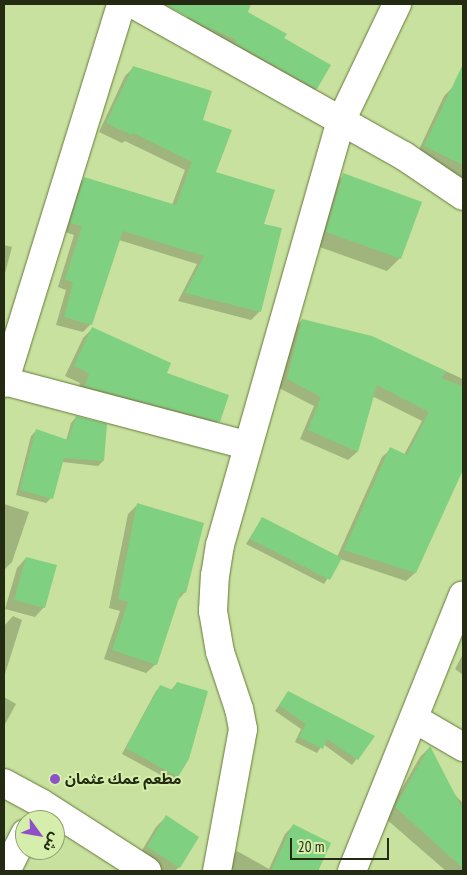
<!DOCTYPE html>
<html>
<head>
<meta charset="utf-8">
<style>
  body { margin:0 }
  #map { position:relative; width:467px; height:875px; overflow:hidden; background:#c8e19e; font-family:"PT Sans Narrow","Noto Sans Arabic",sans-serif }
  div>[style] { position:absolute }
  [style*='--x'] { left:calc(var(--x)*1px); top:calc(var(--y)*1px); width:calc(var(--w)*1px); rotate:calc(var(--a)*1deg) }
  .shadow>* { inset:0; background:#0003 }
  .building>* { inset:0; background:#80d082 }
  .roads { filter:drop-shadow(0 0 1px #64793a) drop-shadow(0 0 1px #64793a) }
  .street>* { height:28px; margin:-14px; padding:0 14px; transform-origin:14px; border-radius:14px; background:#fff }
  .dots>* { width:14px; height:14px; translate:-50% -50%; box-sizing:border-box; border:2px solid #d5eeab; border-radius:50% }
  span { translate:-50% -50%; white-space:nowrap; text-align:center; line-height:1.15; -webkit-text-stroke:4px #d5eeab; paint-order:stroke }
  .poi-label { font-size:15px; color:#232c12; font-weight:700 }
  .left { translate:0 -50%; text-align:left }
  .frame { position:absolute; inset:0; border:5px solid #232c12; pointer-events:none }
  .north { position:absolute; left:15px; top:810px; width:50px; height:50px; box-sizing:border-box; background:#d5eeab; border:1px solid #8ea06e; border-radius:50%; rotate:122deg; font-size:14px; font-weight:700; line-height:20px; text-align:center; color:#232c12 }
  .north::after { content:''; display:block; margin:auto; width:18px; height:22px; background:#8e51c8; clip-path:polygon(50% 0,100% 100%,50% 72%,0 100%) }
  .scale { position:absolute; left:290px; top:838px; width:99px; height:22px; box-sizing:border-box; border:2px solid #232c12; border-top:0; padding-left:6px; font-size:15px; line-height:18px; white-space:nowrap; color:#232c12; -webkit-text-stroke:4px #d5eeab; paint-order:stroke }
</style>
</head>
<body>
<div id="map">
  <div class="shadow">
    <i style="clip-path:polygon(193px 4px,250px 4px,246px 13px,282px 38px,329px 66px,316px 89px,306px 98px,182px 28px)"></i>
    <i style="clip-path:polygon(133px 68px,202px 121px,215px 173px,262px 225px,260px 311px,251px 320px,178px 301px,197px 264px,119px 240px,91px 324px,83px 332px,56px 325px,66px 290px,58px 287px,74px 235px,62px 231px,76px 187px,84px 179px,172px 205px,185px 170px,125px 141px,122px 143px,99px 132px,125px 76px)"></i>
    <i style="clip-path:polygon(453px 87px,463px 92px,463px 178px,416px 156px,444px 96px)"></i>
    <i style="clip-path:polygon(344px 175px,400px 258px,387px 271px,314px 245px,331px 188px)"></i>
    <i style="clip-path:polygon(4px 245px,12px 247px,4px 277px)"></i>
    <i style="clip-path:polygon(302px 320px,371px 337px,463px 379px,463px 462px,415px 573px,406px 581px,340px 559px,324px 584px,246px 544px,262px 518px,337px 557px,382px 457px,391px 449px,404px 455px,422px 421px,372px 396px,357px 452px,348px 460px,300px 439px,314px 406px,279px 388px,294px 329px)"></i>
    <i style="clip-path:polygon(93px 328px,165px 374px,218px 421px,209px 431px,76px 396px,80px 383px,65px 376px,83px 338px)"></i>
    <i style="clip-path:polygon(76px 417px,103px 461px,98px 466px,62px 462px,51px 498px,46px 503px,16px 495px,31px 436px,36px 431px,66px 441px,71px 423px)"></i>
    <i style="clip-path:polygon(4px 504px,29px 512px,12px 562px,4px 570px)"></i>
    <i style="clip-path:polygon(137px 505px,185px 592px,177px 601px,156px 664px,146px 673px,104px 659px,120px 611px,109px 608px,128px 514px)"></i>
    <i style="clip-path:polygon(26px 558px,44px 607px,35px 617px,5px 609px,17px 568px)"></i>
    <i style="clip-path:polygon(13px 616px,22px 620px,4px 677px,4px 626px)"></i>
    <i style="clip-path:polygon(463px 654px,463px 675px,455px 669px)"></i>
    <i style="clip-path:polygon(177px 683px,177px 776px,172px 781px,122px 754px,156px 691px,161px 686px,171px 690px)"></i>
    <i style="clip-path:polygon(288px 693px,373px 737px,352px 765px,323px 744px,317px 753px,295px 742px,301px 729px,275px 711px)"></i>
    <i style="clip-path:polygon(4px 697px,16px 704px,4px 726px)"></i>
    <i style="clip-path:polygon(429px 748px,454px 794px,463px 803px,463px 871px,446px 871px,385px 818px,420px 757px)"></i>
    <i style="clip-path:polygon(166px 817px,179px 867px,175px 871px,160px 871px,138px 857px,156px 827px)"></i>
    <i style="clip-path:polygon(293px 826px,330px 843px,318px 871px,227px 871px,229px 859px,237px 851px,269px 869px,285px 834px)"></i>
  </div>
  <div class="building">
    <i style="clip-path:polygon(164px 4px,251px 4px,248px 12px,287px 34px,284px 38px,331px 65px,317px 89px,235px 43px,237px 40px,201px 24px)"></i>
    <i style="clip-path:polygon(463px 64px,463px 165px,424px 146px)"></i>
    <i style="clip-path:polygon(133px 66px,212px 91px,203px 120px,232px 130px,216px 172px,275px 190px,264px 224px,282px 228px,261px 312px,185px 293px,204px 256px,123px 231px,92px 325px,64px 317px,73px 282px,65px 279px,82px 226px,70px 223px,84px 177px,176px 205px,192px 162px,133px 133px,132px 135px,106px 123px)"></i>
    <i style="clip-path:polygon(343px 173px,422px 202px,401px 259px,326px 232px)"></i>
    <i style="clip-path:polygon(302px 319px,372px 336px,446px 371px,442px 378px,463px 387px,463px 470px,416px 573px,344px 550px,390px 447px,407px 455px,429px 412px,377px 385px,358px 452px,308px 430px,321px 397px,287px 379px)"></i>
    <i style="clip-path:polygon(92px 327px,171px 363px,167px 373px,229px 395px,220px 422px,85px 386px,89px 373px,74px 366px)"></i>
    <i style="clip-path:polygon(76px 416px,107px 424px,104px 461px,64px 458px,53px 499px,20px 490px,36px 429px,68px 440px)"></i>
    <i style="clip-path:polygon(137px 503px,204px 523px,186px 593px,181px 592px,157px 665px,112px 650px,128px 602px,118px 599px)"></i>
    <i style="clip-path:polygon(262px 517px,342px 558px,330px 580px,250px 539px)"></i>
    <i style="clip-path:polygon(26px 557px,57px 565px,45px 608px,14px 600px)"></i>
    <i style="clip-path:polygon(177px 682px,208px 691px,189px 759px,178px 777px,126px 748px,160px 685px,173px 690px)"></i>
    <i style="clip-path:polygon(288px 691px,375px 736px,358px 760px,327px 739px,323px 749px,299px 737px,306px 724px,279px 705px)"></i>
    <i style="clip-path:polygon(430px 746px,463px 810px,463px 868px,395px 807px)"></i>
    <i style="clip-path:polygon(166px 815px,199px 837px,180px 868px,147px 847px)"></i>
    <i style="clip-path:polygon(293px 824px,331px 843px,318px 871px,271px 871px)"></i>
  </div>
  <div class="roads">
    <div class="street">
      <i style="--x:133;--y:4;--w:311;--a:29.3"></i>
      <i style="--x:404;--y:156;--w:71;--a:34.1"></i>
      <i style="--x:4;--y:381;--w:251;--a:14.8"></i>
      <i style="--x:4;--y:383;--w:397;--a:-72.8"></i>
      <i style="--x:415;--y:719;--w:56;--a:30.3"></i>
      <i style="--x:4;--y:783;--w:42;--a:28.4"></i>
      <i style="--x:41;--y:803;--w:126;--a:32.7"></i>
      <i style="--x:6;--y:871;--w:42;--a:-62.8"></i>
      <i style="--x:217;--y:871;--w:144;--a:-79.6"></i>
      <i style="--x:243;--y:729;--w:20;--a:-101"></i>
      <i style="--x:239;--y:709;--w:60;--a:-108.4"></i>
      <i style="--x:220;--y:652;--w:42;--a:-99.7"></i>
      <i style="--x:213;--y:611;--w:35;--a:-87"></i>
      <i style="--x:215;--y:576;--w:31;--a:-81"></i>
      <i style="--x:220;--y:545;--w:441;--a:-74.1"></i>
      <i style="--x:341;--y:121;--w:130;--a:-64.4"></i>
      <i style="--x:352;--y:871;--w:297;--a:-68.1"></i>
    </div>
  </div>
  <div class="dots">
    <i style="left:55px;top:779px;background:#8e51c8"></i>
  </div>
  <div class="poi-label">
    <span class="left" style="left:65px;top:779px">مطعم عمك عثمان</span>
  </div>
  <div class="frame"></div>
  <div class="north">ش</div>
  <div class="scale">20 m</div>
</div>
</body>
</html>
